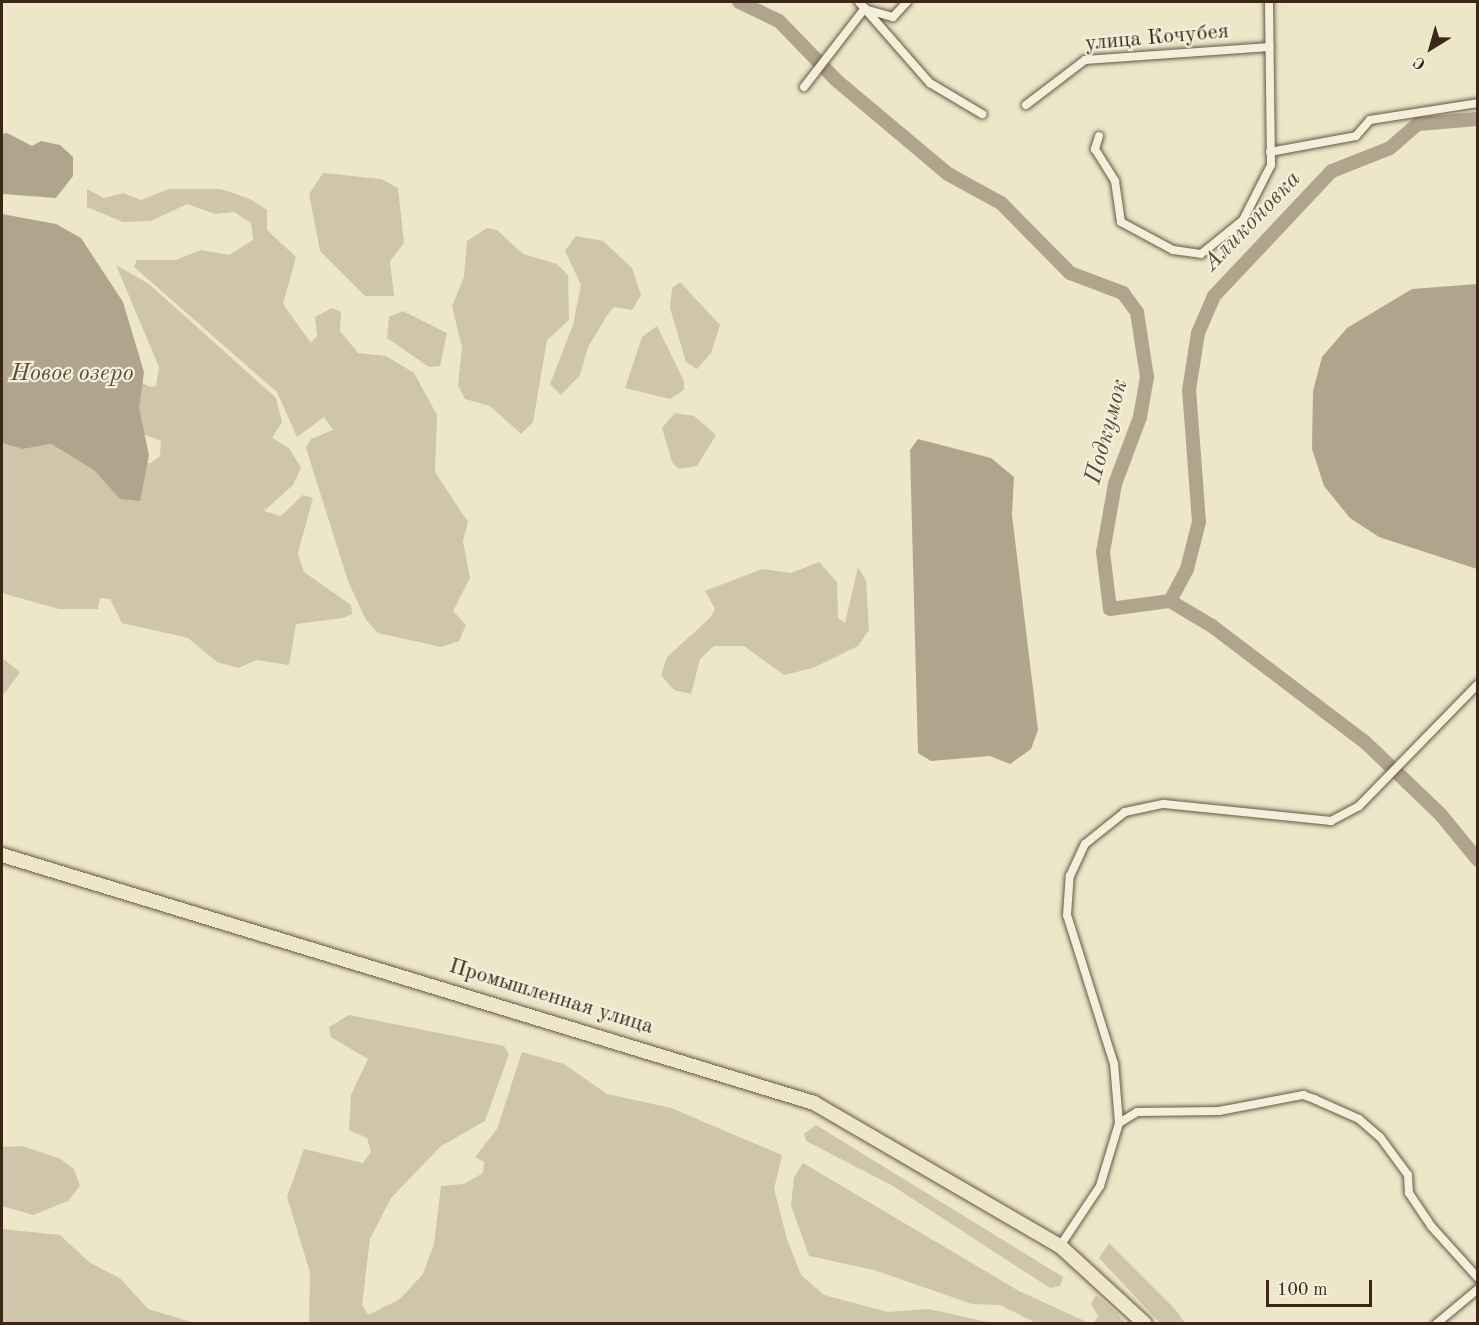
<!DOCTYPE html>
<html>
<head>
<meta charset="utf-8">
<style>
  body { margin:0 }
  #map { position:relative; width:1479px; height:1325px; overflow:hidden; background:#ede6c8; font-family:"Old Standard TT",serif }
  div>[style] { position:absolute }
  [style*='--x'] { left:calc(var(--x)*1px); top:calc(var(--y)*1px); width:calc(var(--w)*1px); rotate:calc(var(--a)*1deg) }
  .green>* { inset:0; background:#cfc5aa }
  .water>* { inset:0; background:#b1a48c }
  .river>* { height:14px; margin:-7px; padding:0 7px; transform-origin:7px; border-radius:7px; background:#b1a48c }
  .roads { filter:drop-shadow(0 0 2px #685545) drop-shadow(0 0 2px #685545) }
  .minor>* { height:8px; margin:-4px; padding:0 4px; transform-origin:4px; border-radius:4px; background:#f3efdb }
  .primary>* { height:14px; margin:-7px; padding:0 7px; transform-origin:7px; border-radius:7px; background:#ede6c8 }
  span { translate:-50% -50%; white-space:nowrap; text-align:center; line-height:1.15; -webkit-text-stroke:4.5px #f3efdb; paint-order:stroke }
  .street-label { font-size:22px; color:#3c2519 }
  .water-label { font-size:24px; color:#5f4b3c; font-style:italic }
  .frame { position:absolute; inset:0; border:3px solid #3c2519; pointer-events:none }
  .north { position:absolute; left:1401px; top:18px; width:60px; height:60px; -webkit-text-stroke:4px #f3efdb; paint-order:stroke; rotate:217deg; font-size:16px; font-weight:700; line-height:24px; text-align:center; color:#3c2519 }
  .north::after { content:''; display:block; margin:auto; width:21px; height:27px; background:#3c2519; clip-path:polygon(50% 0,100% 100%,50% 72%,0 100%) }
  .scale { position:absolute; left:1266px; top:1280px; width:106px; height:27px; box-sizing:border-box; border:3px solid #3c2519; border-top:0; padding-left:8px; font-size:18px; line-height:21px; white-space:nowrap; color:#3c2519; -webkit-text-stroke:4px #f3efdb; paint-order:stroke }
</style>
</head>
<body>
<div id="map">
  <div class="green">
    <i style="clip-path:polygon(323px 173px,381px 179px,398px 188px,404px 243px,390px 261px,394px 296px,365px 296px,320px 251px,309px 194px)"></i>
    <i style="clip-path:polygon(87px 189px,104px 198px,123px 193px,141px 200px,169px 189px,221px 189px,250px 199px,267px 210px,267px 230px,296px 257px,283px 304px,311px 343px,317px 336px,315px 317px,332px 308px,341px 312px,340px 331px,358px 353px,386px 356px,414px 373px,437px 415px,435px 472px,468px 522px,463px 541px,470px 578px,453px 611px,466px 625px,459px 641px,441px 647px,378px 633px,366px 620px,348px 581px,306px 448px,311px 439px,333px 430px,324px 417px,297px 437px,277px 392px,134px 267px,137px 260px,176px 260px,201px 250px,229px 255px,253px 240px,251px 223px,234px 212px,215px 214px,187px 204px,151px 221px,123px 222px,87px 207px)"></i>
    <i style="clip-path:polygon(487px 228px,497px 230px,523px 254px,557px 264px,568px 275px,569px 320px,547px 340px,533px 422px,521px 434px,490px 406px,465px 399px,458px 385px,462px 347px,452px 306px,464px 277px,467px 241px)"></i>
    <i style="clip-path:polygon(576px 236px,603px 241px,632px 268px,641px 295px,632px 310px,614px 307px,608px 314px,588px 347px,580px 375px,561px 395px,550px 384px,573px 325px,581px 285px,565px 251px)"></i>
    <i style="clip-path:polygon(116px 265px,149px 284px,276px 398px,282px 422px,272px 438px,289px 448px,301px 468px,293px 485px,264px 511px,281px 516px,303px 495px,313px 498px,298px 553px,304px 572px,351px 605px,352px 614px,343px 618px,296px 624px,289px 665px,257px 660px,238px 668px,217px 662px,188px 638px,122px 623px,110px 599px,100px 598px,98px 609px,59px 609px,2px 593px,2px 443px,23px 449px,51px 444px,70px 456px,151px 463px,160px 456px,161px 441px,127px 428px,124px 373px,150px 387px,156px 386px,159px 367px)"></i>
    <i style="clip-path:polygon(680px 282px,720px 325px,711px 353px,697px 369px,686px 362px,670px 308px,672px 288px)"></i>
    <i style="clip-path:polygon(403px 311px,447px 333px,440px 366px,429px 367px,387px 338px,389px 317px)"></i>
    <i style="clip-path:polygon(657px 326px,684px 381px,684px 390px,670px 399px,625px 388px,642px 337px)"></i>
    <i style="clip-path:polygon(675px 413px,694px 416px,716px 435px,697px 466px,679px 469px,672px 462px,662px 428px)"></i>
    <i style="clip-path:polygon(819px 562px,837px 582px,838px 618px,845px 623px,858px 567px,866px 581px,869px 630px,858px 646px,813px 668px,784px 675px,744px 646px,714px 646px,700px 659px,691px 694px,674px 690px,661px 675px,667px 657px,710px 618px,715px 609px,705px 591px,762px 569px,791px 573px)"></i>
    <i style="clip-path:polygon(2px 658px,20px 672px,4px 694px,2px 692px)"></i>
    <i style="clip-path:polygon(349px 1015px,504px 1046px,509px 1054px,485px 1121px,441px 1146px,391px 1198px,370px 1239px,362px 1305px,368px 1315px,400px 1299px,423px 1274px,434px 1244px,441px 1186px,464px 1184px,483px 1173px,484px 1162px,475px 1157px,497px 1129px,522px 1052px,564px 1064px,607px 1094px,671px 1108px,782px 1155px,774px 1189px,787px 1239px,801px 1275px,824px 1295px,888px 1312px,929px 1309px,992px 1323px,309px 1323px,310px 1272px,287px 1197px,304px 1149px,363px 1163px,371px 1152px,367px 1138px,349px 1130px,351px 1095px,368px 1059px,331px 1037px,329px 1027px)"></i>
    <i style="clip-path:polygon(816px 1125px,1063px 1277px,1060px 1286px,1050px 1288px,893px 1186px,806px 1141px,804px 1134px)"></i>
    <i style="clip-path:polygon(21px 1146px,59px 1158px,74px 1169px,80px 1186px,68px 1201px,33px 1215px,2px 1206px,2px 1147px)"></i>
    <i style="clip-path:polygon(803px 1163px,1019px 1291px,1089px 1323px,1036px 1323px,1000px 1305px,972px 1304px,874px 1270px,809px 1256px,791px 1205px,794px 1177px)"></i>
    <i style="clip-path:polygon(2px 1229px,60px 1235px,89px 1262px,121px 1279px,148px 1309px,195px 1323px,2px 1323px)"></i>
    <i style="clip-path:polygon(1109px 1243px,1175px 1309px,1185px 1323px,1160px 1323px,1099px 1258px)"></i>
    <i style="clip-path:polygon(1096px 1295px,1116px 1312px,1125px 1323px,1094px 1323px,1098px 1316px,1091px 1304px)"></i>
  </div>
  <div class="water">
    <i style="clip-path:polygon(7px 133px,32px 146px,41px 141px,60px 145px,73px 157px,73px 176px,56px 198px,2px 194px,2px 134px)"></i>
    <i style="clip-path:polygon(2px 214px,56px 224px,81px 238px,123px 302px,144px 372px,139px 408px,149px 455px,140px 501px,120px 499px,94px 470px,51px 444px,23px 449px,2px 443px)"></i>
    <i style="clip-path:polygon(1477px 284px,1478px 284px,1477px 569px,1379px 537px,1350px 518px,1324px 486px,1312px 449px,1313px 391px,1322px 357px,1347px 328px,1412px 289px)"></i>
    <i style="clip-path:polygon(918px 439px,991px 458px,1014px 477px,1012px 515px,1038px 730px,1031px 749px,1010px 764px,990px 756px,931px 761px,918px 753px,910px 450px)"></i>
  </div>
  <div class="river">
    <i style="--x:739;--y:2;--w:44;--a:25.4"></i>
    <i style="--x:779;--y:21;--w:82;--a:46"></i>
    <i style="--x:836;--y:80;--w:146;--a:40"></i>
    <i style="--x:948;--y:174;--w:60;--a:28.7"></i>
    <i style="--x:1001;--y:203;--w:98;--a:45.4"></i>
    <i style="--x:1070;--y:273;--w:57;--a:20.7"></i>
    <i style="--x:1123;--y:293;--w:24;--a:54"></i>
    <i style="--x:1137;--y:312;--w:66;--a:81.3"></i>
    <i style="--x:1147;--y:377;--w:41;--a:99.9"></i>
    <i style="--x:1140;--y:417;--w:72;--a:110.5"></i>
    <i style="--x:1115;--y:484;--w:69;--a:100"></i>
    <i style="--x:1103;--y:552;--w:57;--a:83"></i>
    <i style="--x:1110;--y:609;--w:61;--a:-7.6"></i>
    <i style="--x:1170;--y:601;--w:49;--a:30.8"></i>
    <i style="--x:1212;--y:626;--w:192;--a:37.2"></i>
    <i style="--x:1365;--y:742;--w:105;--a:43.8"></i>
    <i style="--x:1441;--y:815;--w:58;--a:50.6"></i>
    <i style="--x:1170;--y:601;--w:36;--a:-62"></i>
    <i style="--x:1187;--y:569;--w:49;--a:-75.7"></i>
    <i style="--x:1199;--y:522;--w:132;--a:-94.3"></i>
    <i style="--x:1189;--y:390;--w:58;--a:-81"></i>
    <i style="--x:1198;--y:333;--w:40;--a:-66.6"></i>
    <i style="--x:1214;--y:296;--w:172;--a:-46.7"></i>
    <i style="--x:1332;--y:171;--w:62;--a:-21.6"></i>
    <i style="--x:1390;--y:148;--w:37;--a:-41"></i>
    <i style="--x:1418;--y:124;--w:60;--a:-4.8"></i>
  </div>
  <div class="roads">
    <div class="minor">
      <i style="--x:859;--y:2;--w:108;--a:48.8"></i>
      <i style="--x:930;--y:83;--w:61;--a:30.8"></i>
      <i style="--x:868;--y:10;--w:26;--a:16"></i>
      <i style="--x:893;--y:17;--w:21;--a:-47"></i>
      <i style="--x:804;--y:87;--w:100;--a:-52.3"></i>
      <i style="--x:1026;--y:105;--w:74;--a:-37.3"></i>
      <i style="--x:1085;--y:60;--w:185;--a:-4"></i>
      <i style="--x:1099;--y:136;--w:14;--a:107"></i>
      <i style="--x:1095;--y:149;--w:38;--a:58"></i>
      <i style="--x:1115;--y:181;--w:41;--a:81.7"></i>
      <i style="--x:1121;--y:222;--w:59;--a:28.3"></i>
      <i style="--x:1173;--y:250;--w:28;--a:8"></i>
      <i style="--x:1201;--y:254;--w:54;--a:-39"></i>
      <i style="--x:1243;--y:220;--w:62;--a:-63"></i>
      <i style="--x:1271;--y:165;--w:163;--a:-90.7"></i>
      <i style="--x:1270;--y:152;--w:87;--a:-10.5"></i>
      <i style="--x:1356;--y:136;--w:21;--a:-49"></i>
      <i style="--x:1370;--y:120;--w:109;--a:-8.9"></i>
      <i style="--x:1119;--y:1123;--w:21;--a:-31"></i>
      <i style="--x:1137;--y:1112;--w:82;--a:-0.7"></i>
      <i style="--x:1219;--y:1111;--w:86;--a:-10.8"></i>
      <i style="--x:1303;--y:1095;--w:12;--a:20"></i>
      <i style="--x:1314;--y:1099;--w:49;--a:24"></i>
      <i style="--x:1359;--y:1119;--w:28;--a:41"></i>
      <i style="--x:1380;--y:1137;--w:47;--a:53.6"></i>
      <i style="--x:1408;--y:1175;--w:18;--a:87"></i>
      <i style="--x:1409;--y:1193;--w:40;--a:56"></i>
      <i style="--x:1431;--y:1226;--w:70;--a:47.9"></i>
      <i style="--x:1060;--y:1246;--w:72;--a:-56.3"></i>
      <i style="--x:1100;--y:1186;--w:66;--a:-73.2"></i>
      <i style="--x:1119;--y:1123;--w:59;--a:-94.8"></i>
      <i style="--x:1114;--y:1064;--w:156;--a:-107.5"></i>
      <i style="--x:1067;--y:915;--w:39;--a:-86"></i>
      <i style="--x:1070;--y:876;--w:35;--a:-65"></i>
      <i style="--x:1085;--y:844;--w:51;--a:-38.7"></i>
      <i style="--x:1125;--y:812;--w:40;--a:-12"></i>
      <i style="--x:1164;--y:804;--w:168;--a:5.8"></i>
      <i style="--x:1331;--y:821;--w:32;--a:-28"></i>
      <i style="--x:1359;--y:806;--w:170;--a:-45.7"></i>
      <i style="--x:1436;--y:1324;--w:55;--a:-39.8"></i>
    </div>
    <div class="primary">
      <i style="--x:2;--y:855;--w:849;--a:16.98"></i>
      <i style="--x:814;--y:1103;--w:285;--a:30.2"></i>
      <i style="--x:1060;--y:1246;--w:115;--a:42.5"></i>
    </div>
  </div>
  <div class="street-label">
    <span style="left:1157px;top:38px;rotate:-5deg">улица Кочубея</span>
    <span style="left:551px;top:997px;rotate:17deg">Промышленная улица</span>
  </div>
  <div class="water-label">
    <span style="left:1253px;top:222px;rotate:-46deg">Аликоновка</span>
    <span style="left:72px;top:375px">Новое озеро</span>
    <span style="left:1108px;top:432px;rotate:-75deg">Подкумок</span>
  </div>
  <div class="frame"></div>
  <div class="north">С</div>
  <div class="scale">100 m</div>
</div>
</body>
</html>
